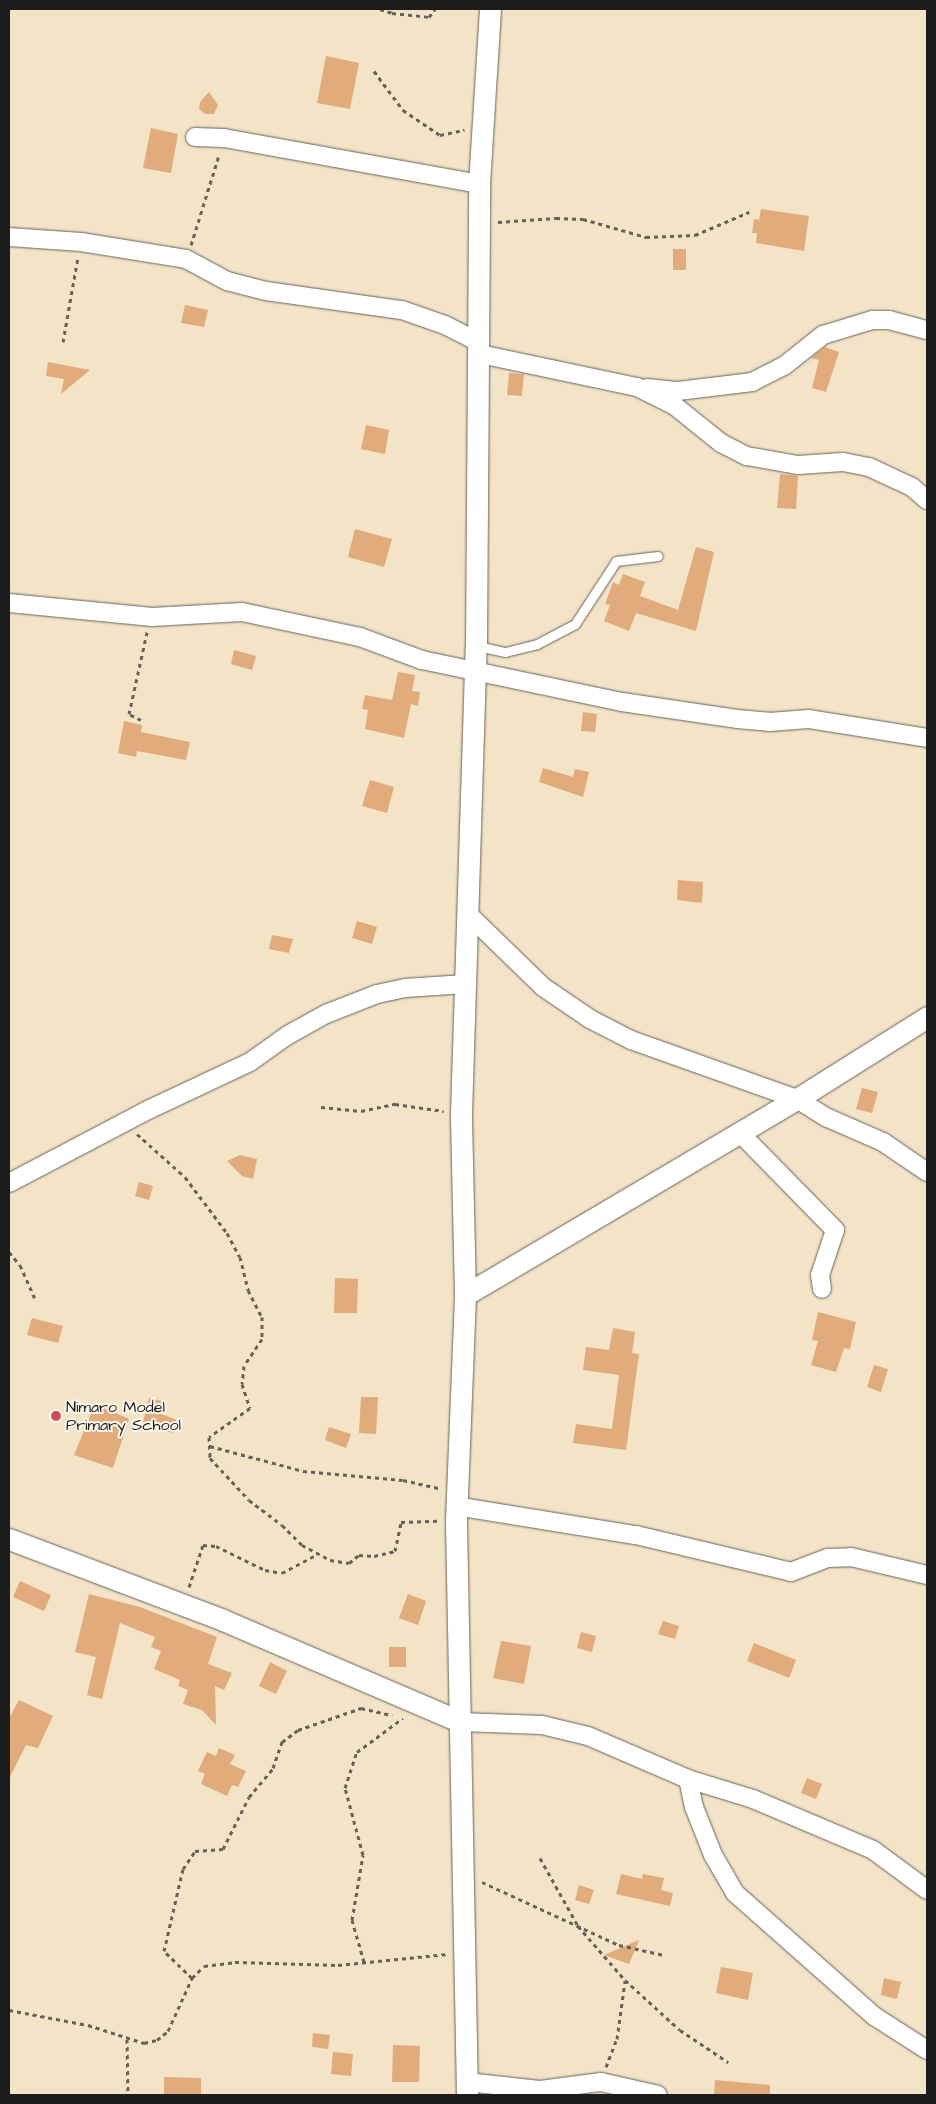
<!DOCTYPE html>
<html>
<head>
<meta charset="utf-8">
<style>
  body { margin:0 }
  #map { position:relative; width:936px; height:2104px; overflow:hidden; background:#f3e3c7; font-family:"Architects Daughter",sans-serif }
  div>[style] { position:absolute }
  [style*='--x'] { left:calc(var(--x)*1px); top:calc(var(--y)*1px); width:calc(var(--w)*1px); rotate:calc(var(--a)*1deg) }
  .building>* { inset:0; background:#e1ab7c }
  .path>* { height:3px; margin-top:-1.5px; transform-origin:0; background:repeating-linear-gradient(90deg,#676258 0 4px,transparent 0 8px) }
  .roads { filter:drop-shadow(0 0 1px #676258) drop-shadow(0 0 1px #676258) }
  .service>* { height:9px; margin:-4.5px; padding:0 4.5px; transform-origin:4.5px; border-radius:4.5px; background:#fff }
  .minor>* { height:18px; margin:-9px; padding:0 9px; transform-origin:9px; border-radius:9px; background:#fff }
  .tertiary>* { height:21px; margin:-10.5px; padding:0 10.5px; transform-origin:10.5px; border-radius:10.5px; background:#fff }
  .dots>* { width:14px; height:14px; translate:-50% -50%; box-sizing:border-box; border:2px solid #fbf7ec; border-radius:50% }
  span { translate:-50% -50%; white-space:nowrap; text-align:center; line-height:1.15; -webkit-text-stroke:4px #fbf7ec; paint-order:stroke }
  .poi-label { font-size:16px; color:#1c1c1c }
  .left { translate:0 -50%; text-align:left }
  .frame { position:absolute; inset:0; border:10px solid #1c1c1c; pointer-events:none }
</style>
</head>
<body>
<div id="map">
  <div class="building">
    <i style="clip-path:polygon(326px 56px,359px 63px,350px 109px,317px 103px)"></i>
    <i style="clip-path:polygon(209px 92px,218px 105px,214px 114px,205px 114px,199px 109px,200px 102px)"></i>
    <i style="clip-path:polygon(151px 128px,178px 134px,171px 173px,143px 168px)"></i>
    <i style="clip-path:polygon(761px 209px,809px 216px,804px 251px,756px 243px,757px 233px,752px 233px,754px 219px,759px 220px)"></i>
    <i style="clip-path:polygon(673px 249px,686px 249px,686px 270px,673px 270px)"></i>
    <i style="clip-path:polygon(185px 305px,208px 310px,204px 327px,181px 323px)"></i>
    <i style="clip-path:polygon(825px 347px,839px 352px,826px 392px,812px 388px,819px 360px,811px 358px)"></i>
    <i style="clip-path:polygon(48px 362px,90px 370px,61px 394px,64px 379px,46px 376px)"></i>
    <i style="clip-path:polygon(509px 373px,524px 374px,522px 396px,507px 395px)"></i>
    <i style="clip-path:polygon(366px 425px,389px 430px,385px 454px,361px 449px)"></i>
    <i style="clip-path:polygon(780px 474px,798px 476px,796px 509px,777px 508px)"></i>
    <i style="clip-path:polygon(355px 529px,392px 539px,384px 567px,348px 557px)"></i>
    <i style="clip-path:polygon(696px 547px,714px 552px,696px 631px,636px 613px,629px 631px,604px 621px,610px 605px,605px 604px,613px 582px,619px 585px,623px 574px,645px 582px,640px 596px,678px 610px)"></i>
    <i style="clip-path:polygon(234px 650px,256px 656px,252px 670px,231px 664px)"></i>
    <i style="clip-path:polygon(398px 672px,415px 675px,412px 691px,420px 692px,418px 706px,411px 704px,404px 738px,365px 729px,368px 710px,362px 709px,365px 695px,392px 700px)"></i>
    <i style="clip-path:polygon(583px 712px,597px 714px,595px 732px,581px 731px)"></i>
    <i style="clip-path:polygon(124px 721px,142px 725px,141px 732px,190px 742px,186px 760px,137px 751px,136px 757px,118px 753px)"></i>
    <i style="clip-path:polygon(543px 768px,573px 777px,575px 769px,589px 772px,583px 797px,539px 782px)"></i>
    <i style="clip-path:polygon(370px 780px,394px 787px,387px 813px,362px 806px)"></i>
    <i style="clip-path:polygon(678px 880px,703px 882px,702px 903px,677px 900px)"></i>
    <i style="clip-path:polygon(357px 921px,377px 927px,372px 944px,352px 938px)"></i>
    <i style="clip-path:polygon(272px 935px,293px 939px,289px 953px,269px 949px)"></i>
    <i style="clip-path:polygon(862px 1088px,878px 1092px,872px 1113px,856px 1109px)"></i>
    <i style="clip-path:polygon(240px 1155px,257px 1159px,253px 1179px,242px 1176px,227px 1161px)"></i>
    <i style="clip-path:polygon(139px 1182px,153px 1186px,149px 1200px,135px 1196px)"></i>
    <i style="clip-path:polygon(335px 1278px,358px 1279px,357px 1313px,334px 1313px)"></i>
    <i style="clip-path:polygon(818px 1312px,856px 1322px,850px 1349px,844px 1348px,836px 1372px,811px 1365px,818px 1341px,812px 1340px)"></i>
    <i style="clip-path:polygon(32px 1318px,63px 1326px,58px 1343px,27px 1335px)"></i>
    <i style="clip-path:polygon(613px 1328px,635px 1332px,632px 1353px,639px 1354px,626px 1450px,573px 1443px,576px 1424px,612px 1429px,619px 1375px,583px 1370px,586px 1347px,609px 1350px)"></i>
    <i style="clip-path:polygon(874px 1365px,888px 1369px,881px 1392px,867px 1387px)"></i>
    <i style="clip-path:polygon(361px 1397px,378px 1397px,376px 1434px,359px 1433px)"></i>
    <i style="clip-path:polygon(149px 1398px,162px 1401px,159px 1413px,177px 1420px,172px 1433px,143px 1422px)"></i>
    <i style="clip-path:polygon(95px 1404px,129px 1419px,113px 1468px,74px 1455px)"></i>
    <i style="clip-path:polygon(329px 1427px,351px 1434px,346px 1448px,325px 1440px)"></i>
    <i style="clip-path:polygon(20px 1581px,51px 1595px,44px 1611px,13px 1597px)"></i>
    <i style="clip-path:polygon(89px 1594px,140px 1607px,217px 1637px,208px 1664px,232px 1673px,224px 1690px,215px 1686px,216px 1725px,202px 1710px,183px 1704px,188px 1690px,178px 1686px,180px 1680px,154px 1669px,161px 1651px,151px 1647px,155px 1637px,120px 1623px,102px 1699px,87px 1695px,96px 1657px,75px 1652px)"></i>
    <i style="clip-path:polygon(408px 1594px,426px 1601px,418px 1625px,399px 1618px)"></i>
    <i style="clip-path:polygon(663px 1621px,679px 1626px,675px 1639px,658px 1634px)"></i>
    <i style="clip-path:polygon(581px 1632px,596px 1636px,592px 1652px,577px 1648px)"></i>
    <i style="clip-path:polygon(501px 1641px,531px 1646px,524px 1684px,493px 1678px)"></i>
    <i style="clip-path:polygon(754px 1643px,796px 1660px,789px 1678px,747px 1661px)"></i>
    <i style="clip-path:polygon(389px 1647px,406px 1647px,406px 1667px,389px 1667px)"></i>
    <i style="clip-path:polygon(270px 1662px,287px 1671px,276px 1694px,259px 1686px)"></i>
    <i style="clip-path:polygon(19px 1700px,53px 1716px,38px 1748px,26px 1745px,9px 1779px,9px 1718px)"></i>
    <i style="clip-path:polygon(219px 1748px,235px 1755px,230px 1764px,246px 1771px,238px 1787px,232px 1785px,227px 1796px,201px 1784px,205px 1774px,198px 1771px,207px 1752px,216px 1756px)"></i>
    <i style="clip-path:polygon(807px 1778px,822px 1784px,816px 1799px,801px 1793px)"></i>
    <i style="clip-path:polygon(621px 1874px,642px 1879px,643px 1874px,664px 1878px,661px 1890px,673px 1893px,670px 1906px,616px 1894px)"></i>
    <i style="clip-path:polygon(579px 1885px,594px 1890px,589px 1904px,575px 1900px)"></i>
    <i style="clip-path:polygon(639px 1940px,629px 1964px,604px 1955px)"></i>
    <i style="clip-path:polygon(721px 1967px,753px 1973px,748px 2000px,716px 1993px)"></i>
    <i style="clip-path:polygon(884px 1978px,901px 1982px,897px 1999px,881px 1995px)"></i>
    <i style="clip-path:polygon(313px 2033px,330px 2035px,328px 2049px,312px 2047px)"></i>
    <i style="clip-path:polygon(393px 2045px,420px 2046px,419px 2082px,392px 2082px)"></i>
    <i style="clip-path:polygon(333px 2052px,353px 2054px,351px 2076px,331px 2074px)"></i>
    <i style="clip-path:polygon(164px 2077px,201px 2078px,201px 2095px,164px 2095px)"></i>
    <i style="clip-path:polygon(715px 2080px,770px 2085px,770px 2095px,714px 2095px)"></i>
  </div>
  <div class="path">
    <i style="--x:380;--y:9;--w:13;--a:18"></i>
    <i style="--x:392;--y:13;--w:37;--a:6"></i>
    <i style="--x:429;--y:17;--w:10;--a:-53"></i>
    <i style="--x:374;--y:71;--w:49;--a:53.4"></i>
    <i style="--x:403;--y:110;--w:45;--a:34"></i>
    <i style="--x:440;--y:135;--w:25;--a:-12"></i>
    <i style="--x:498;--y:222;--w:58;--a:-3.9"></i>
    <i style="--x:556;--y:218;--w:27;--a:2"></i>
    <i style="--x:583;--y:219;--w:66;--a:15.9"></i>
    <i style="--x:646;--y:237;--w:49;--a:-2.3"></i>
    <i style="--x:695;--y:235;--w:59;--a:-23.1"></i>
    <i style="--x:191;--y:245;--w:94;--a:-72.7"></i>
    <i style="--x:63;--y:342;--w:86;--a:-80"></i>
    <i style="--x:141;--y:720;--w:13;--a:-153"></i>
    <i style="--x:129;--y:714;--w:84;--a:-77.6"></i>
    <i style="--x:321;--y:1107;--w:40;--a:5.7"></i>
    <i style="--x:361;--y:1111;--w:35;--a:-12"></i>
    <i style="--x:395;--y:1104;--w:49;--a:8.3"></i>
    <i style="--x:137;--y:1134;--w:64;--a:41.9"></i>
    <i style="--x:185;--y:1177;--w:70;--a:53.1"></i>
    <i style="--x:227;--y:1233;--w:27;--a:62"></i>
    <i style="--x:240;--y:1257;--w:34;--a:76"></i>
    <i style="--x:248;--y:1290;--w:30;--a:63"></i>
    <i style="--x:262;--y:1317;--w:22;--a:90"></i>
    <i style="--x:262;--y:1339;--w:32;--a:124"></i>
    <i style="--x:244;--y:1366;--w:18;--a:96"></i>
    <i style="--x:242;--y:1384;--w:25;--a:72"></i>
    <i style="--x:250;--y:1408;--w:50;--a:144.7"></i>
    <i style="--x:209;--y:1437;--w:21;--a:87"></i>
    <i style="--x:210;--y:1458;--w:57;--a:47.1"></i>
    <i style="--x:249;--y:1500;--w:41;--a:37.1"></i>
    <i style="--x:282;--y:1525;--w:28;--a:45"></i>
    <i style="--x:302;--y:1545;--w:32;--a:28"></i>
    <i style="--x:330;--y:1560;--w:19;--a:9"></i>
    <i style="--x:349;--y:1563;--w:13;--a:-39"></i>
    <i style="--x:359;--y:1555;--w:15;--a:4"></i>
    <i style="--x:374;--y:1556;--w:22;--a:-13"></i>
    <i style="--x:395;--y:1551;--w:30;--a:-78"></i>
    <i style="--x:401;--y:1522;--w:37;--a:-2"></i>
    <i style="--x:9;--y:1252;--w:17;--a:50"></i>
    <i style="--x:20;--y:1265;--w:37;--a:66"></i>
    <i style="--x:210;--y:1446;--w:96;--a:15"></i>
    <i style="--x:303;--y:1471;--w:100;--a:5.1"></i>
    <i style="--x:403;--y:1480;--w:37;--a:13"></i>
    <i style="--x:189;--y:1587;--w:44;--a:-71.6"></i>
    <i style="--x:203;--y:1545;--w:13;--a:4"></i>
    <i style="--x:216;--y:1546;--w:55;--a:26.1"></i>
    <i style="--x:265;--y:1570;--w:17;--a:10"></i>
    <i style="--x:282;--y:1573;--w:40;--a:-28"></i>
    <i style="--x:540;--y:1858;--w:78;--a:60.8"></i>
    <i style="--x:578;--y:1926;--w:72;--a:49"></i>
    <i style="--x:625;--y:1980;--w:74;--a:42.3"></i>
    <i style="--x:680;--y:2030;--w:58;--a:33.7"></i>
    <i style="--x:482;--y:1882;--w:151;--a:24.7"></i>
    <i style="--x:619;--y:1945;--w:46;--a:12.5"></i>
    <i style="--x:364;--y:1962;--w:44;--a:-105.9"></i>
    <i style="--x:352;--y:1920;--w:66;--a:-80.4"></i>
    <i style="--x:363;--y:1855;--w:69;--a:-105"></i>
    <i style="--x:345;--y:1788;--w:38;--a:-72"></i>
    <i style="--x:357;--y:1752;--w:57;--a:-36.5"></i>
    <i style="--x:192;--y:1978;--w:39;--a:-136"></i>
    <i style="--x:164;--y:1951;--w:84;--a:-77"></i>
    <i style="--x:183;--y:1869;--w:22;--a:-56"></i>
    <i style="--x:195;--y:1851;--w:28;--a:-4"></i>
    <i style="--x:223;--y:1849;--w:58;--a:-63.4"></i>
    <i style="--x:249;--y:1797;--w:38;--a:-50"></i>
    <i style="--x:273;--y:1768;--w:28;--a:-71"></i>
    <i style="--x:282;--y:1742;--w:20;--a:-37"></i>
    <i style="--x:298;--y:1730;--w:67;--a:-19.2"></i>
    <i style="--x:361;--y:1708;--w:32;--a:13"></i>
    <i style="--x:9;--y:2010;--w:80;--a:10.8"></i>
    <i style="--x:88;--y:2025;--w:59;--a:17.8"></i>
    <i style="--x:144;--y:2043;--w:13;--a:-13"></i>
    <i style="--x:157;--y:2040;--w:14;--a:-39"></i>
    <i style="--x:168;--y:2031;--w:58;--a:-65.6"></i>
    <i style="--x:192;--y:1978;--w:17;--a:-45"></i>
    <i style="--x:204;--y:1966;--w:31;--a:-7"></i>
    <i style="--x:235;--y:1962;--w:103;--a:1.7"></i>
    <i style="--x:338;--y:1965;--w:110;--a:-5.8"></i>
    <i style="--x:127;--y:2039;--w:56;--a:89"></i>
    <i style="--x:606;--y:2067;--w:30;--a:-69"></i>
    <i style="--x:617;--y:2039;--w:59;--a:-82.1"></i>
  </div>
  <div class="roads">
    <div class="service">
      <i style="--x:477;--y:646;--w:29;--a:12"></i>
      <i style="--x:505;--y:652;--w:33;--a:-14"></i>
      <i style="--x:537;--y:644;--w:43;--a:-27.8"></i>
      <i style="--x:575;--y:624;--w:75;--a:-56.9"></i>
      <i style="--x:616;--y:561;--w:42;--a:-6.8"></i>
    </div>
    <div class="minor">
      <i style="--x:195;--y:137;--w:29;--a:2"></i>
      <i style="--x:224;--y:138;--w:259;--a:10.2"></i>
      <i style="--x:9;--y:237;--w:72;--a:4"></i>
      <i style="--x:81;--y:242;--w:106;--a:9.2"></i>
      <i style="--x:186;--y:259;--w:47;--a:28.2"></i>
      <i style="--x:227;--y:281;--w:40;--a:14.4"></i>
      <i style="--x:266;--y:291;--w:137;--a:8"></i>
      <i style="--x:402;--y:310;--w:46;--a:19.2"></i>
      <i style="--x:445;--y:325;--w:39;--a:27"></i>
      <i style="--x:480;--y:354;--w:160;--a:11.9"></i>
      <i style="--x:637;--y:387;--w:42;--a:26.6"></i>
      <i style="--x:675;--y:406;--w:59;--a:38.8"></i>
      <i style="--x:721;--y:443;--w:29;--a:27"></i>
      <i style="--x:747;--y:456;--w:52;--a:10"></i>
      <i style="--x:798;--y:465;--w:45;--a:-3.8"></i>
      <i style="--x:843;--y:462;--w:26;--a:11"></i>
      <i style="--x:869;--y:467;--w:47;--a:24.9"></i>
      <i style="--x:912;--y:487;--w:20;--a:41"></i>
      <i style="--x:647;--y:388;--w:31;--a:6"></i>
      <i style="--x:678;--y:391;--w:75;--a:-6.9"></i>
      <i style="--x:752;--y:382;--w:36;--a:-27"></i>
      <i style="--x:784;--y:366;--w:50;--a:-38.5"></i>
      <i style="--x:823;--y:335;--w:51;--a:-17"></i>
      <i style="--x:872;--y:320;--w:17;--a:0"></i>
      <i style="--x:889;--y:320;--w:39;--a:15"></i>
      <i style="--x:9;--y:603;--w:144;--a:5.6"></i>
      <i style="--x:152;--y:617;--w:90;--a:-3.2"></i>
      <i style="--x:242;--y:612;--w:121;--a:12"></i>
      <i style="--x:360;--y:637;--w:66;--a:20.4"></i>
      <i style="--x:422;--y:660;--w:204;--a:11.9"></i>
      <i style="--x:622;--y:702;--w:116;--a:8.4"></i>
      <i style="--x:737;--y:719;--w:32;--a:5"></i>
      <i style="--x:769;--y:722;--w:40;--a:-4.3"></i>
      <i style="--x:809;--y:719;--w:120;--a:9.1"></i>
      <i style="--x:469;--y:915;--w:103;--a:44.2"></i>
      <i style="--x:543;--y:987;--w:57;--a:34.2"></i>
      <i style="--x:590;--y:1019;--w:46;--a:27.1"></i>
      <i style="--x:631;--y:1040;--w:176;--a:19.6"></i>
      <i style="--x:797;--y:1099;--w:36;--a:32"></i>
      <i style="--x:828;--y:1118;--w:60;--a:23.6"></i>
      <i style="--x:883;--y:1142;--w:53;--a:34.3"></i>
      <i style="--x:740;--y:1133;--w:136;--a:45.6"></i>
      <i style="--x:835;--y:1230;--w:47;--a:108.4"></i>
      <i style="--x:820;--y:1275;--w:14;--a:82"></i>
      <i style="--x:9;--y:1183;--w:157;--a:-27.7"></i>
      <i style="--x:148;--y:1110;--w:113;--a:-25.2"></i>
      <i style="--x:250;--y:1062;--w:47;--a:-35.4"></i>
      <i style="--x:288;--y:1035;--w:43;--a:-28.9"></i>
      <i style="--x:326;--y:1014;--w:55;--a:-21.4"></i>
      <i style="--x:377;--y:994;--w:29;--a:-12"></i>
      <i style="--x:405;--y:988;--w:61;--a:-3.8"></i>
      <i style="--x:456;--y:1506;--w:182;--a:9.2"></i>
      <i style="--x:636;--y:1535;--w:159;--a:13.4"></i>
      <i style="--x:791;--y:1572;--w:40;--a:-21"></i>
      <i style="--x:828;--y:1558;--w:23;--a:-2"></i>
      <i style="--x:851;--y:1557;--w:78;--a:13.3"></i>
      <i style="--x:461;--y:1722;--w:81;--a:2.1"></i>
      <i style="--x:542;--y:1725;--w:47;--a:13.4"></i>
      <i style="--x:588;--y:1736;--w:109;--a:23.3"></i>
      <i style="--x:688;--y:1779;--w:68;--a:17.1"></i>
      <i style="--x:753;--y:1799;--w:130;--a:23"></i>
      <i style="--x:873;--y:1850;--w:67;--a:36.5"></i>
      <i style="--x:688;--y:1779;--w:29;--a:78"></i>
      <i style="--x:694;--y:1807;--w:52;--a:68.4"></i>
      <i style="--x:713;--y:1855;--w:44;--a:59.9"></i>
      <i style="--x:735;--y:1893;--w:186;--a:41.5"></i>
      <i style="--x:874;--y:2016;--w:63;--a:32.7"></i>
      <i style="--x:467;--y:2082;--w:73;--a:6.3"></i>
      <i style="--x:540;--y:2090;--w:62;--a:-7.5"></i>
      <i style="--x:601;--y:2082;--w:58;--a:12.8"></i>
    </div>
    <div class="tertiary">
      <i style="--x:465;--y:1295;--w:386;--a:-30.6"></i>
      <i style="--x:797;--y:1099;--w:154;--a:-32.2"></i>
      <i style="--x:9;--y:1539;--w:229;--a:20.7"></i>
      <i style="--x:223;--y:1620;--w:259;--a:23.2"></i>
      <i style="--x:467;--y:2095;--w:575;--a:-91.1"></i>
      <i style="--x:456;--y:1520;--w:225;--a:-87.7"></i>
      <i style="--x:465;--y:1295;--w:181;--a:-91.3"></i>
      <i style="--x:461;--y:1114;--w:468;--a:-88.2"></i>
      <i style="--x:476;--y:646;--w:462;--a:-89.6"></i>
      <i style="--x:479;--y:184;--w:175;--a:-86.4"></i>
    </div>
  </div>
  <div class="dots">
    <i style="left:56px;top:1416px;background:#d1495b"></i>
  </div>
  <div class="poi-label">
    <span class="left" style="left:66px;top:1416px">Nimaro Model<br>Primary School</span>
  </div>
  <div class="frame"></div>
</div>
</body>
</html>
